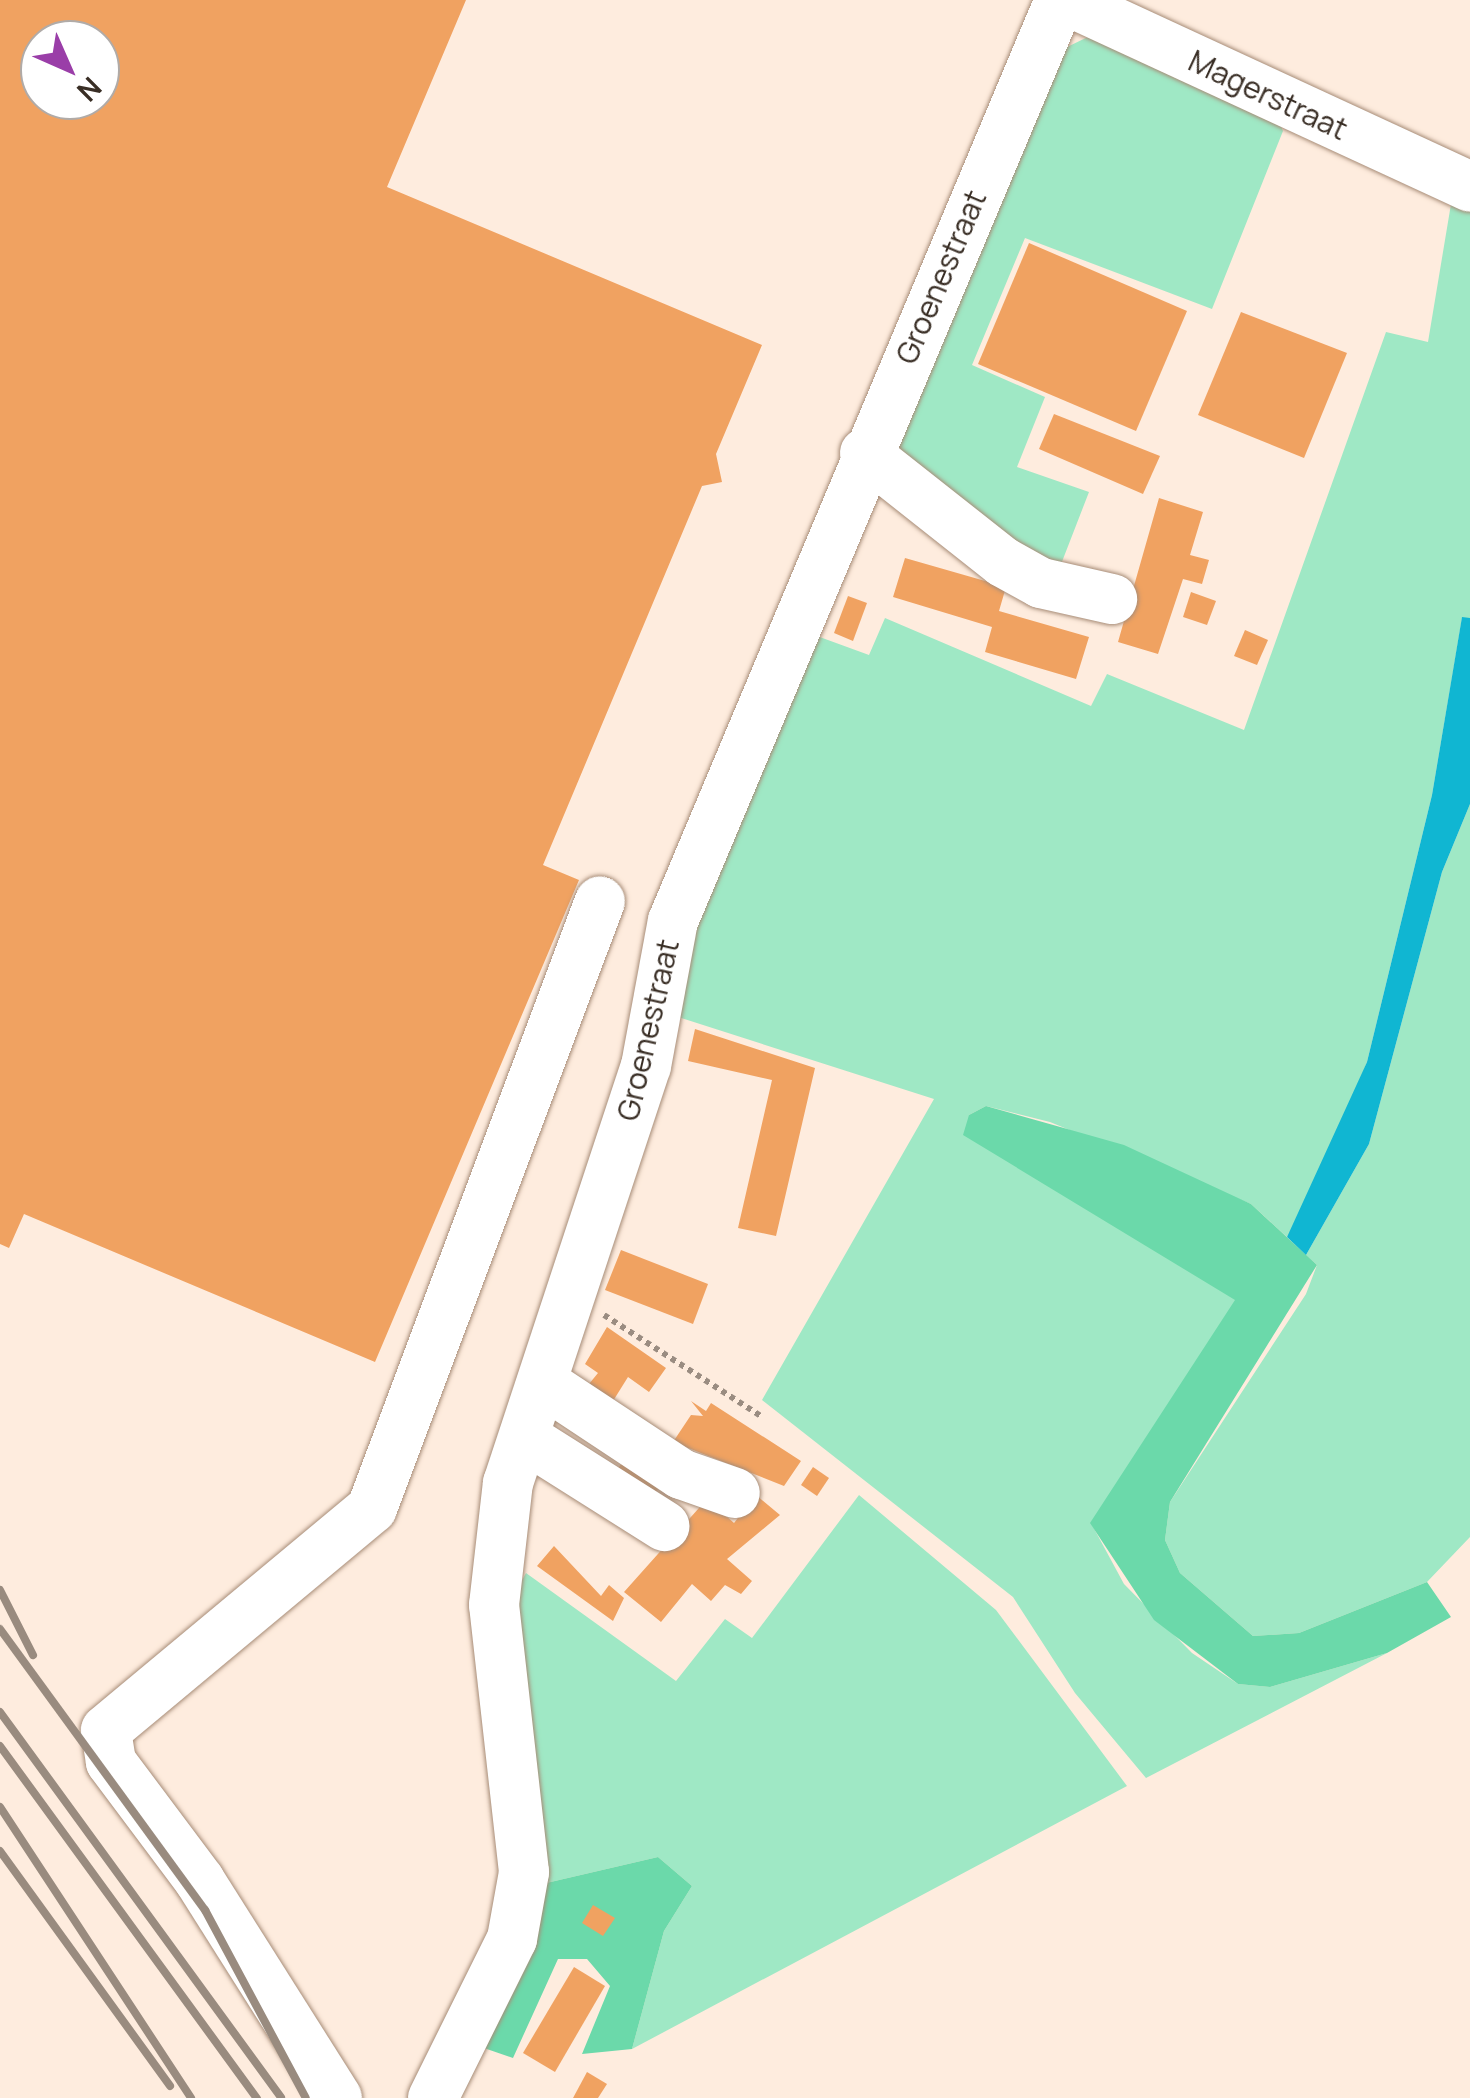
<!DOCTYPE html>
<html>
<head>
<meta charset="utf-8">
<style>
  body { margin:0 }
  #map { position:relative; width:1470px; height:2098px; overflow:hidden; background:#feecde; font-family:Manrope,sans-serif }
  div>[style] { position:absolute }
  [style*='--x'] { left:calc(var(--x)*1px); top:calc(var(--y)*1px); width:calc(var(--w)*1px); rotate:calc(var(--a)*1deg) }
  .green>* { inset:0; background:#9fe8c5 }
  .forest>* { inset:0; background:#6bd9aa }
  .water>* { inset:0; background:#10b6d2 }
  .building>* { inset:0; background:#f0a261 }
  .path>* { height:6px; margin-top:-3px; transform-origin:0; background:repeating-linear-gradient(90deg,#9a8c81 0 5px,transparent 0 10px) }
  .roads { filter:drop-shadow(0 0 2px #a78c77) drop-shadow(0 0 2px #a78c77) }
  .minor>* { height:50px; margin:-25px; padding:0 25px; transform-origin:25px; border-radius:25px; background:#fff }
  .rail>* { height:8px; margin:-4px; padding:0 4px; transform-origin:4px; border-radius:4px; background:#998b7f }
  span { translate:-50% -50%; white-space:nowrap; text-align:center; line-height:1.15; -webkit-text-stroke:10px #fff; paint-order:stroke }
  .street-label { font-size:30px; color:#392e25 }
  .north { position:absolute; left:20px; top:20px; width:100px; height:100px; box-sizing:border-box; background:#fff; border:2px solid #b0aba8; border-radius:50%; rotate:135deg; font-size:28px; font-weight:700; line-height:40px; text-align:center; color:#392e25 }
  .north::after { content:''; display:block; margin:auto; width:35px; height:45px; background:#9a3ea8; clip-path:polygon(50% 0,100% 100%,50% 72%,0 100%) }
</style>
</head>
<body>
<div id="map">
  <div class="green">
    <i style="clip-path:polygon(1096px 33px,1275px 113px,1283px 131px,1212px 309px,1025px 238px,972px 365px,1045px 397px,1017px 467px,1089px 492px,1058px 572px,898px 458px,892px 436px,1063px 49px)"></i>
    <i style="clip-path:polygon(1451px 204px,1470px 205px,1470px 618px,1462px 618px,1432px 795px,1367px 1062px,1324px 1170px,1287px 1237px,1251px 1204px,1050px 1122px,986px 1106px,969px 1115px,1236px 1300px,1091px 1523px,1124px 1584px,1192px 1653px,1238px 1684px,1270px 1687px,1387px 1653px,1146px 1778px,1075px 1693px,1013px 1597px,762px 1400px,934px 1099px,675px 1016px,676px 977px,806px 632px,869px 655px,885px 618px,1091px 706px,1107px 674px,1244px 730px,1386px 332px,1428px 342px)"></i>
    <i style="clip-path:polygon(1470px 804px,1470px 1537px,1427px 1582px,1299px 1633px,1253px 1636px,1180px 1573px,1165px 1540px,1170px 1502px,1306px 1294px,1317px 1265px,1306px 1255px,1369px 1144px,1442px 872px)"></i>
    <i style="clip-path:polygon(859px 1495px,996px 1610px,1127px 1786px,632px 2049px,664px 1931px,692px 1886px,658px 1857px,542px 1884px,510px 1661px,519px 1586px,526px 1573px,676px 1681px,725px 1619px,752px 1638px)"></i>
  </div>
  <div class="forest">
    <i style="clip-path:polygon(986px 1106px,1124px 1145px,1251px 1204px,1317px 1265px,1170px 1502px,1165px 1540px,1180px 1573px,1253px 1636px,1299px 1633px,1427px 1582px,1451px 1617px,1387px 1653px,1270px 1687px,1238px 1684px,1154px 1620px,1090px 1523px,1235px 1300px,963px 1135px,969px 1115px)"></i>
    <i style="clip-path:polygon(658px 1857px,692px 1886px,664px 1931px,632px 2049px,582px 2054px,610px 1986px,587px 1959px,558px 1959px,513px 2058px,481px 2047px,542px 1884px)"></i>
  </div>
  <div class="water">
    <i style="clip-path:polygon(1462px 617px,1470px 618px,1470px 804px,1442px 872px,1369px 1144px,1306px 1255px,1287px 1237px,1367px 1062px,1432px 795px)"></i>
  </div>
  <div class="building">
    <i style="clip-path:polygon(evenodd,0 0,466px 0,387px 187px,762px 345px,716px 454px,722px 482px,702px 486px,543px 865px,579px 880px,375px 1362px,24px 1214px,9px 1248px,0 1244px,0 0,40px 40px,100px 40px,100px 100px,40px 100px,40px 40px)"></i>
    <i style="clip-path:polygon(1029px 243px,1187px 311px,1136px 431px,978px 364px)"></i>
    <i style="clip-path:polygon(1241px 312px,1347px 353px,1304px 458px,1198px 415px)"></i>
    <i style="clip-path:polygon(1054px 414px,1160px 456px,1143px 494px,1039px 449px)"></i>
    <i style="clip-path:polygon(1159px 498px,1203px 512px,1190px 555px,1209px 560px,1202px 584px,1183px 579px,1158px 654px,1118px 642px)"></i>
    <i style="clip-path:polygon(905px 558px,1006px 587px,999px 611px,1089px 637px,1076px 679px,985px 652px,992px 627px,893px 597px)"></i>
    <i style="clip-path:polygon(1191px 592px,1216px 601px,1207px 625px,1183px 617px)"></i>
    <i style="clip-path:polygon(848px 596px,867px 603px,853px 641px,834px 633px)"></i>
    <i style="clip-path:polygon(1245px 630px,1268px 640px,1257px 665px,1234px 656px)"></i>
    <i style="clip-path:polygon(695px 1029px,815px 1068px,776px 1236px,738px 1228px,772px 1080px,688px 1061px)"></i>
    <i style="clip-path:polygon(621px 1250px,708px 1284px,693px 1324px,605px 1290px)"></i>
    <i style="clip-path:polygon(607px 1327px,666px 1368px,649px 1392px,628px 1377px,613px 1401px,589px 1384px,598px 1373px,585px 1364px)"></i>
    <i style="clip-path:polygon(691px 1401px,706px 1411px,711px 1403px,801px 1461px,784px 1486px,673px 1442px,691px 1415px,703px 1416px)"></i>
    <i style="clip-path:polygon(627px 1457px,665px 1479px,652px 1498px,615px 1472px)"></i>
    <i style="clip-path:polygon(813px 1467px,829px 1478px,817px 1496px,801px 1485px)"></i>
    <i style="clip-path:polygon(756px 1495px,780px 1515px,727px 1559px,752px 1581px,741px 1594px,725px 1585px,711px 1601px,692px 1584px,661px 1622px,624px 1592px,707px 1499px,734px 1523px)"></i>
    <i style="clip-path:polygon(554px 1546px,601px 1596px,609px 1585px,624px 1598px,613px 1621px,537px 1566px)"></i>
    <i style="clip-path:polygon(593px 1905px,615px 1918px,603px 1936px,582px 1923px)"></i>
    <i style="clip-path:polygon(574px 1967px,605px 1986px,555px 2072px,523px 2053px)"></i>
    <i style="clip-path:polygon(587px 2072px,607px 2084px,598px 2098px,573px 2098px)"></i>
  </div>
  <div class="path">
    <i style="--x:604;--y:1315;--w:187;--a:32.8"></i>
  </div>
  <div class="roads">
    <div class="minor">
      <i style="--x:1066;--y:0;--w:445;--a:24.8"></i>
      <i style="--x:865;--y:453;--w:176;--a:38.3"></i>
      <i style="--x:1003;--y:562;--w:43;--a:28.9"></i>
      <i style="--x:1041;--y:583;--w:73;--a:12.7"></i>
      <i style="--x:545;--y:1384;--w:163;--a:33.5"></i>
      <i style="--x:681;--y:1474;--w:57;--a:19.4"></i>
      <i style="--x:525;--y:1438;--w:165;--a:32.3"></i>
      <i style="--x:337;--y:2098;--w:257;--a:-122.3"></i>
      <i style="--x:200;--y:1881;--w:149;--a:-126.8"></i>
      <i style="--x:111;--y:1762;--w:32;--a:-99"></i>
      <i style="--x:106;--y:1730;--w:346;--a:-39.8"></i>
      <i style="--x:372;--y:1508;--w:648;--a:-69.41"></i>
      <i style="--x:433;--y:2098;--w:178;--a:-63.6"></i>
      <i style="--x:512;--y:1939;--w:68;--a:-79.8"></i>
      <i style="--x:524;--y:1872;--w:269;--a:-96.4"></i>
      <i style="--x:494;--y:1605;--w:123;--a:-83.5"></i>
      <i style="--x:508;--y:1483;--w:439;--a:-71.7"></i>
      <i style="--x:646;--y:1066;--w:147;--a:-79.5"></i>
      <i style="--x:673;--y:921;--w:999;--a:-67.21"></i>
    </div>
  </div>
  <div class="rail">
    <i style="--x:0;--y:1590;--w:73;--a:63.1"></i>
    <i style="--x:0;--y:1629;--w:348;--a:53.9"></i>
    <i style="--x:205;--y:1910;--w:213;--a:61.8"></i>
    <i style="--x:0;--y:1712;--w:477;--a:53.9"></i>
    <i style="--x:0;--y:1746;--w:436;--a:53.9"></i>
    <i style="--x:0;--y:1807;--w:348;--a:56.7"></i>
    <i style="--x:0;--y:1851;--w:290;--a:54.1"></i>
  </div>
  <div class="street-label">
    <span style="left:1268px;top:95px;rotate:25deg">Magerstraat</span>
    <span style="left:941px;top:277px;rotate:-67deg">Groenestraat</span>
    <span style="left:648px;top:1030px;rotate:-77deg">Groenestraat</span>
  </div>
  <div class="north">N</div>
</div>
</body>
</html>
